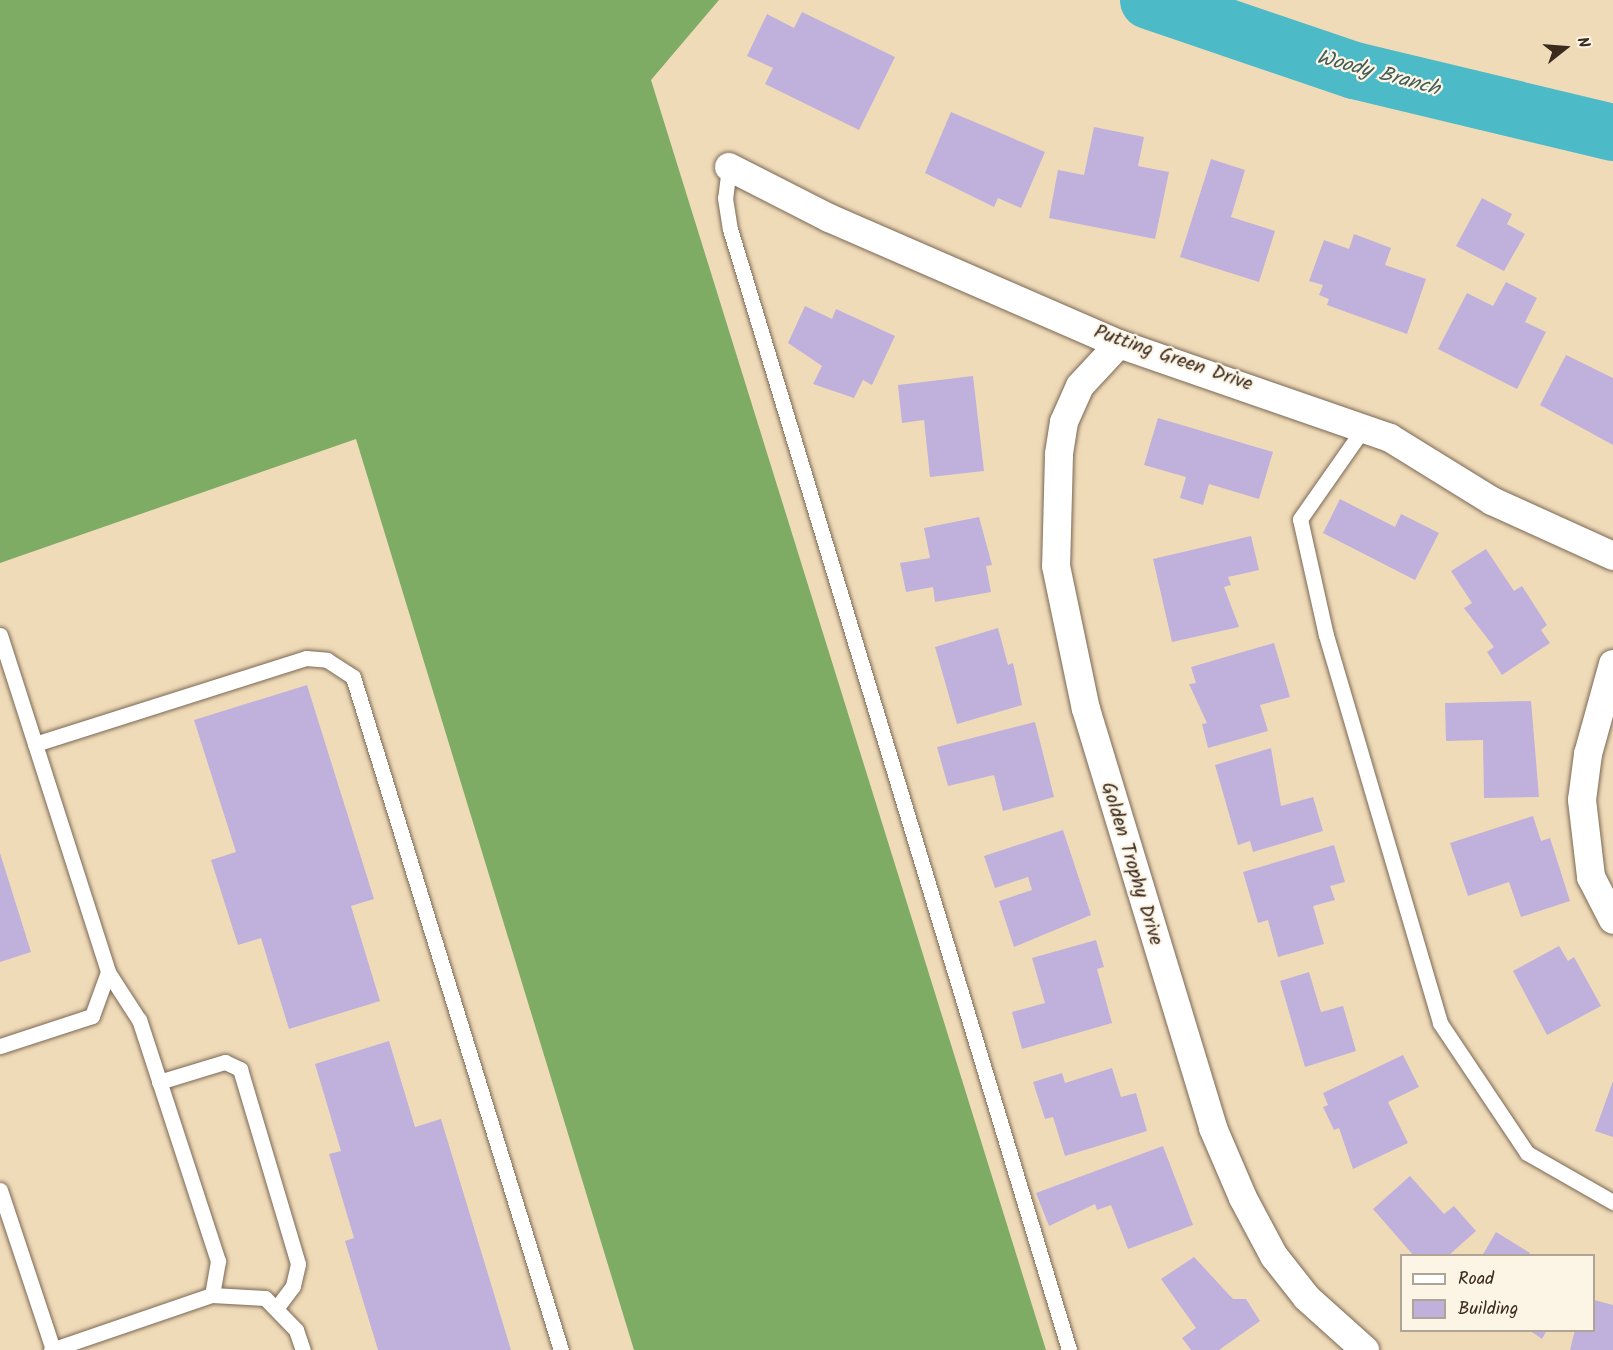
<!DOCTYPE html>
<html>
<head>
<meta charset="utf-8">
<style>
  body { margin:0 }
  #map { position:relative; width:1613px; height:1350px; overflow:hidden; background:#f0dbb9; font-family:Kalam,sans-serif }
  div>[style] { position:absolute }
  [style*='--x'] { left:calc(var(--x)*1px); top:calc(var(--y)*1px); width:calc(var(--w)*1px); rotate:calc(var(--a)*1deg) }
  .forest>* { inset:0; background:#7fac64 }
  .river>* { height:57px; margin:-28.5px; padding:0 28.5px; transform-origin:28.5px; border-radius:28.5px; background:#4dbac7 }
  .building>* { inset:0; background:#bfb1db }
  .roads { filter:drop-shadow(0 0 2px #7a6854) drop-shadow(0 0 2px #7a6854) }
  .service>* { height:15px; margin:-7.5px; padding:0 7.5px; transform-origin:7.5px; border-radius:7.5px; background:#fff }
  .minor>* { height:28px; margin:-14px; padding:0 14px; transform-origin:14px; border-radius:14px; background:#fff }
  span { translate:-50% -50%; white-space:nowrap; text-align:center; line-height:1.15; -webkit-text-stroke:4.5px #fcf5e5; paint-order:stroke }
  .street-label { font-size:20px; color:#3b2a1e }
  .water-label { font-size:21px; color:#415c59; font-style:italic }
  .legend { position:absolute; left:1400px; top:1254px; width:195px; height:78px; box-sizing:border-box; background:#fcf5e5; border:2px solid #afa495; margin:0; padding:8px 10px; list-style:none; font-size:18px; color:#3b2a1e }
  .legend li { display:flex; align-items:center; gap:12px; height:30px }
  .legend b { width:30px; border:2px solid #afa495 }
  .north { position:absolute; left:1535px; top:18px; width:60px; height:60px; -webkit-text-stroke:4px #fcf5e5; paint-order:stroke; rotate:73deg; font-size:16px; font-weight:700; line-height:24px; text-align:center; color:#3b2a1e }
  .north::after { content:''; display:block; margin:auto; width:21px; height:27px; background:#3b2a1e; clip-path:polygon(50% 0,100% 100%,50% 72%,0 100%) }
</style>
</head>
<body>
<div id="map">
  <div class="forest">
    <i style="clip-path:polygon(0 0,719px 0,651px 80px,1046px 1350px,634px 1350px,356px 439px,0 563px)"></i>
  </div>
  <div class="river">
    <i style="--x:1148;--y:0;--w:218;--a:18.8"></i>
    <i style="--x:1354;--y:70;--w:266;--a:13.5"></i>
  </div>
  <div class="building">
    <i style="clip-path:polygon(802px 12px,895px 57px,859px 130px,765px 84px,773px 68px,747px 56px,767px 14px,794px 28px)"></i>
    <i style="clip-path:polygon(951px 112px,1045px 152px,1021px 208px,998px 198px,994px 207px,925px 173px)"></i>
    <i style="clip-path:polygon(1094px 127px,1144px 137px,1138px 166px,1169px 172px,1155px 239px,1049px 218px,1058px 170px,1084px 175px)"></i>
    <i style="clip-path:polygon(1211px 159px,1245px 170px,1231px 217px,1275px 231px,1259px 282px,1180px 257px)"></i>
    <i style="clip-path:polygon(1482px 198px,1512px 214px,1507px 224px,1525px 234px,1504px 271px,1456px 246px)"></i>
    <i style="clip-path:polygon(1354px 234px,1391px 248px,1385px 265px,1426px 279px,1407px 334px,1327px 305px,1329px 299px,1319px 295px,1323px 285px,1309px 281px,1324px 240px,1349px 249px)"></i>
    <i style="clip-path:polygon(1506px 282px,1537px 298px,1525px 322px,1546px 332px,1517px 389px,1438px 349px,1467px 293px,1493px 306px)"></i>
    <i style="clip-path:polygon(805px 306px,832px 319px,836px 309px,895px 336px,872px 385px,863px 380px,854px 398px,813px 384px,822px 366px,788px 343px)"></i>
    <i style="clip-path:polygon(1566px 355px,1613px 378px,1613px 445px,1540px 405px)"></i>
    <i style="clip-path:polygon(973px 376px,984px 471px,930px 477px,924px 420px,902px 423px,898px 385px)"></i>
    <i style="clip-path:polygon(1158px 418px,1273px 452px,1259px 499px,1209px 484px,1203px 505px,1180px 498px,1186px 477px,1144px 465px)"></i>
    <i style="clip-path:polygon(1340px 499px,1395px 527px,1401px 514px,1439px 533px,1415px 580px,1323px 533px)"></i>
    <i style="clip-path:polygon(979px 517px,992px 565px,986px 566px,991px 592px,935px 602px,933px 587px,906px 592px,900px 563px,930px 558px,924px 528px)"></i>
    <i style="clip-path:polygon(1251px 536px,1259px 570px,1228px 577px,1231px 585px,1224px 587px,1239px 627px,1172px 642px,1153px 559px)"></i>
    <i style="clip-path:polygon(1486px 549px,1514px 591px,1522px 586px,1547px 625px,1541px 630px,1550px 643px,1502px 675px,1487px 652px,1494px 647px,1464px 608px,1472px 603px,1451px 571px)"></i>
    <i style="clip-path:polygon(998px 628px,1008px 665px,1013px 663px,1022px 705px,957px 724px,935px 647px)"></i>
    <i style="clip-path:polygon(1274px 643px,1290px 697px,1260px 705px,1268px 731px,1208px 748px,1202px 724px,1207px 723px,1189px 684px,1196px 683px,1191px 667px)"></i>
    <i style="clip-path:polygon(307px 685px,374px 899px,351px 906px,380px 1001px,289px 1029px,261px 938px,238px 945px,211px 860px,236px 852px,194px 720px)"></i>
    <i style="clip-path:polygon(1531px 701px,1539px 797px,1484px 798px,1483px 740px,1446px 741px,1445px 703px)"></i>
    <i style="clip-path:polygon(1035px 722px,1054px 797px,1003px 811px,994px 775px,948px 786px,937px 747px)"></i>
    <i style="clip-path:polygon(1271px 748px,1281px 806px,1313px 797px,1323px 831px,1253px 852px,1250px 841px,1238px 845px,1215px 765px)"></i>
    <i style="clip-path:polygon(1533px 816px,1541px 841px,1550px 838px,1570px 901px,1521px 917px,1509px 882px,1468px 896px,1450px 843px)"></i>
    <i style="clip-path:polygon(1063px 830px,1091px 915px,1014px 947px,999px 901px,1032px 890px,1028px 877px,995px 888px,984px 856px)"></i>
    <i style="clip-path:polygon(1334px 845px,1345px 882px,1330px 886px,1335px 900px,1313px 906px,1324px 944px,1278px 957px,1268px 920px,1258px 923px,1243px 872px)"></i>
    <i style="clip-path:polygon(0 853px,31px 952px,0 962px)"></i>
    <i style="clip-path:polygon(1096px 940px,1104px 967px,1097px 969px,1112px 1023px,1022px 1049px,1012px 1012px,1045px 1003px,1032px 958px)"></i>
    <i style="clip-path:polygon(1559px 946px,1568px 961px,1574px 957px,1601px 1006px,1547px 1035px,1513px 971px)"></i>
    <i style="clip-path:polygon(1309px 972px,1321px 1012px,1343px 1006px,1356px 1051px,1305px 1067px,1280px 981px)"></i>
    <i style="clip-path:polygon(389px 1041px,415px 1127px,441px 1119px,511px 1350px,378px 1350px,345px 1241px,354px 1238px,329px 1154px,341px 1151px,315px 1064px)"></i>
    <i style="clip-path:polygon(1403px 1055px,1419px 1087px,1388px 1102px,1408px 1143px,1353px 1169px,1339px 1128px,1334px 1130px,1323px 1107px,1328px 1105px,1323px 1093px)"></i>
    <i style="clip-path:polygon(1112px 1068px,1121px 1097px,1136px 1093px,1147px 1131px,1065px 1156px,1053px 1117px,1045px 1119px,1033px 1082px,1062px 1073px,1065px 1083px)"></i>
    <i style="clip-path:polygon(1613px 1081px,1613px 1137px,1595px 1131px)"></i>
    <i style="clip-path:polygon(1163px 1146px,1193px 1225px,1128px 1249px,1111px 1205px,1097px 1210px,1095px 1204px,1049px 1226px,1036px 1193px)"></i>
    <i style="clip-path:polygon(1410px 1176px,1444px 1214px,1454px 1206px,1476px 1231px,1448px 1256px,1414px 1256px,1373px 1209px)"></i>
    <i style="clip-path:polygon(1496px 1232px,1530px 1253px,1528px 1256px,1482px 1256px)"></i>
    <i style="clip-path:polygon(1194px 1257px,1233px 1299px,1246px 1299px,1260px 1321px,1219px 1350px,1191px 1350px,1182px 1338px,1196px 1328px,1161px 1279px)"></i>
    <i style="clip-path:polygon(1594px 1300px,1613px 1305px,1613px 1350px,1570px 1350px,1575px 1330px,1594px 1330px)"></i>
    <i style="clip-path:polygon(1529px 1330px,1547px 1330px,1542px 1339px)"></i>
  </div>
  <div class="roads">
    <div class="service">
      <i style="--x:729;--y:167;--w:31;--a:97"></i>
      <i style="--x:725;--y:198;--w:31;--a:81"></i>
      <i style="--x:730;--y:229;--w:1171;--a:73.17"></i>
      <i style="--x:1363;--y:429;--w:110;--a:125"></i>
      <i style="--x:1300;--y:519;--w:119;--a:77.4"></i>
      <i style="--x:1326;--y:635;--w:404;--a:73.6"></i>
      <i style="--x:1440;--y:1023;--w:156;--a:56.2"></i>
      <i style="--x:1527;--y:1153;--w:99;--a:29.7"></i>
      <i style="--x:0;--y:635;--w:354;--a:72.2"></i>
      <i style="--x:108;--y:972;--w:47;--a:110"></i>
      <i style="--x:92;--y:1016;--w:97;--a:161.9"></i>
      <i style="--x:35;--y:744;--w:284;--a:-17.6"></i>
      <i style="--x:306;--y:658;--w:21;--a:5"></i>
      <i style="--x:327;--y:660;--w:31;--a:33"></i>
      <i style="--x:353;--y:677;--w:704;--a:72.83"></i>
      <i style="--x:159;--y:1082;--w:69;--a:-16.9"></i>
      <i style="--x:225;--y:1062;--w:17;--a:25"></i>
      <i style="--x:240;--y:1069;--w:203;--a:73.4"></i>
      <i style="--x:298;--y:1264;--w:23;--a:103"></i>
      <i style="--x:293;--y:1286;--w:25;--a:127"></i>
      <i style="--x:0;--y:1190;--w:168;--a:71.6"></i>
      <i style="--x:212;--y:1295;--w:53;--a:3.2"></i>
      <i style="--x:265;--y:1298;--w:45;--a:45.9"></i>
      <i style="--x:296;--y:1330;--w:21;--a:71"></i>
      <i style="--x:51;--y:1350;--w:170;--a:-18.9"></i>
      <i style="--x:212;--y:1295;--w:35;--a:-80"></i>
      <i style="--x:218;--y:1261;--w:254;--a:-108.1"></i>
      <i style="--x:139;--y:1020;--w:57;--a:-122.9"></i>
    </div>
    <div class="minor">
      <i style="--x:729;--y:167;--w:112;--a:27"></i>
      <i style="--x:829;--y:218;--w:316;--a:23.5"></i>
      <i style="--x:1119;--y:344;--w:287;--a:19.1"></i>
      <i style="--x:1390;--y:438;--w:120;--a:31.7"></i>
      <i style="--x:1492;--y:501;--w:133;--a:24.4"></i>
      <i style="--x:1119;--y:344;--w:57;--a:132.9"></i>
      <i style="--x:1080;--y:386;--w:39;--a:114"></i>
      <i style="--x:1064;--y:422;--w:33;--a:99"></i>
      <i style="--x:1059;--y:455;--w:111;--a:91.5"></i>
      <i style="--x:1056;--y:566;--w:146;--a:78.2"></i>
      <i style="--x:1086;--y:709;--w:438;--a:73.1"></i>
      <i style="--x:1213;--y:1128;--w:76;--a:66.8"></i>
      <i style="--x:1243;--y:1198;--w:66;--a:61.9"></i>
      <i style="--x:1274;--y:1256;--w:53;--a:51.8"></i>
      <i style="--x:1307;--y:1298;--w:78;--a:41.9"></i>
      <i style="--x:1613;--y:664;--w:93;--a:105.5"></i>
      <i style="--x:1588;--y:754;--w:46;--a:97.4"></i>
      <i style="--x:1582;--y:800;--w:78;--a:83.3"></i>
      <i style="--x:1591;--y:877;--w:48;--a:62.9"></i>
    </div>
  </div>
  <div class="street-label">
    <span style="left:1173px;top:359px;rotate:19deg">Putting Green Drive</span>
    <span style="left:1131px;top:864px;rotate:73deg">Golden Trophy Drive</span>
  </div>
  <div class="water-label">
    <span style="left:1378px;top:74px;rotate:15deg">Woody Branch</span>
  </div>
  <ul class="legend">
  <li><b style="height:8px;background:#fff"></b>Road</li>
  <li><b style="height:16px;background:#bfb1db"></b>Building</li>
  </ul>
  <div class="north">N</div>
</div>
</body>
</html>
